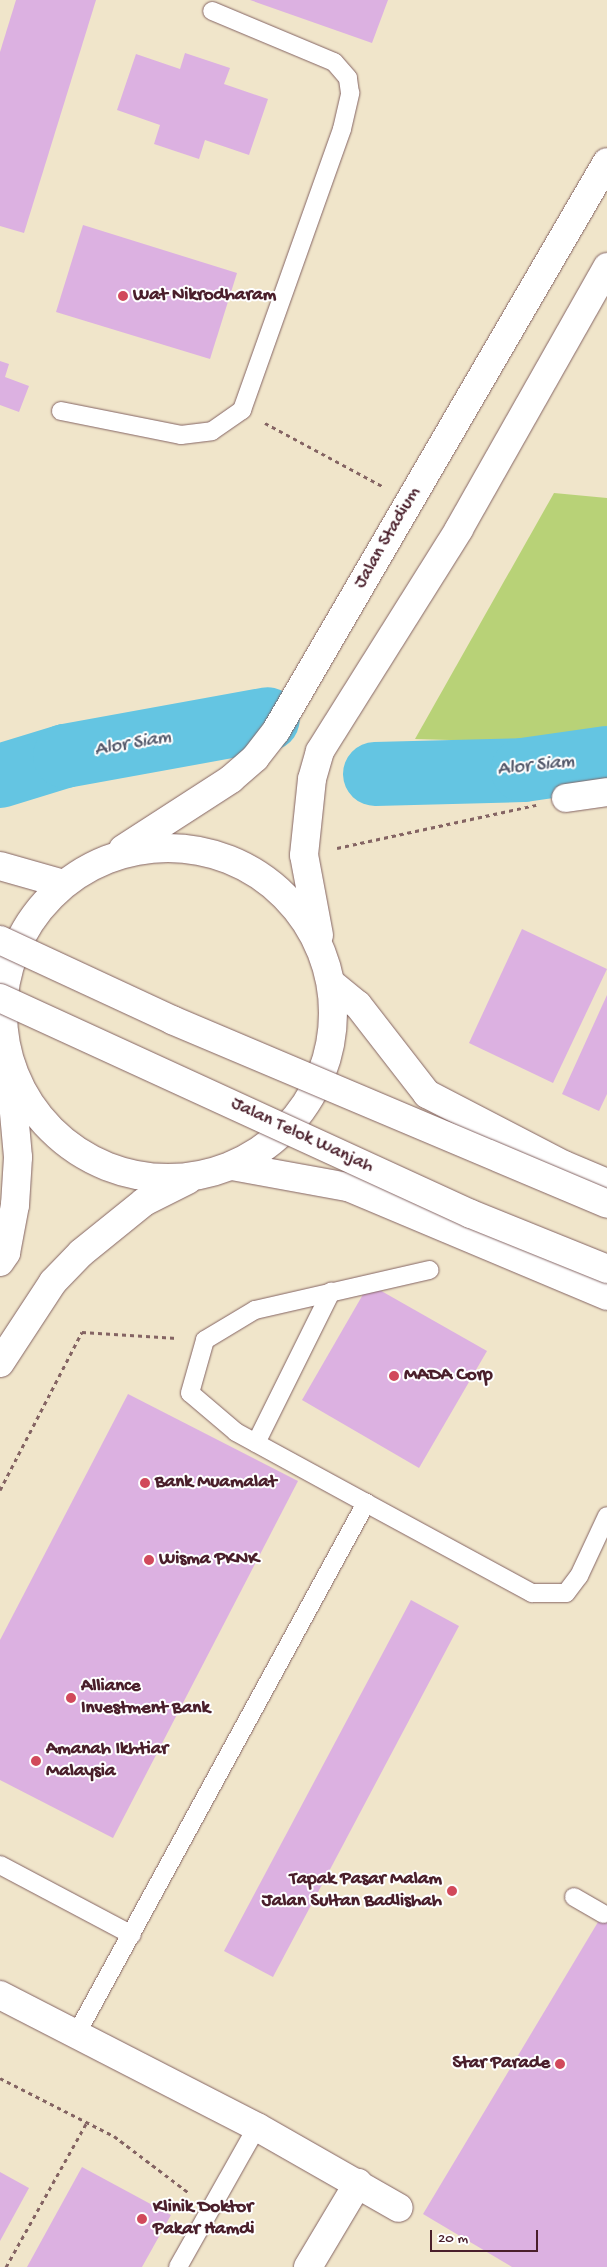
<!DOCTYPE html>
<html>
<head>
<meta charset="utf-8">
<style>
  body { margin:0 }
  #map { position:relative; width:607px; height:2267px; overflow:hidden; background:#f0e5ca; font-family:"Gochi Hand",sans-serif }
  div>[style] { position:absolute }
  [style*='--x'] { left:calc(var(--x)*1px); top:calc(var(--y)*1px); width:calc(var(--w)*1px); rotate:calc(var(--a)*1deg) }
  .green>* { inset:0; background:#b8d277 }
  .river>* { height:64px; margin:-32px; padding:0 32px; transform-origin:32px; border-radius:32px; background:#64c5e2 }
  .building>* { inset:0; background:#dcb1e1 }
  .path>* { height:3px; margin-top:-1.5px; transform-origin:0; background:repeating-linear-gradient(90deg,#846463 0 4px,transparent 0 8px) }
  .roads { filter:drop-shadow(0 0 1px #846463) drop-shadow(0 0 1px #846463) }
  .lane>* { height:18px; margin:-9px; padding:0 9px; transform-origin:9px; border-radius:9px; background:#fff }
  .street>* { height:28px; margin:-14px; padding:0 14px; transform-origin:14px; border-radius:14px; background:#fff }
  .secondary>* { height:28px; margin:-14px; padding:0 14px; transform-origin:14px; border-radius:14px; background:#fff }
  .secondary>.ring { margin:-14px; padding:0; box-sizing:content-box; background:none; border:28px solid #fff; border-radius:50% }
  .bridges { filter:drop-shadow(0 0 1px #846463) drop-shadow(0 0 1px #846463) }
  .secondary-bridge>* { height:28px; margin:-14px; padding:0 14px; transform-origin:14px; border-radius:14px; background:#fff }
  .dots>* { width:14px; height:14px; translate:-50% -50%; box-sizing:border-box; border:2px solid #fff; border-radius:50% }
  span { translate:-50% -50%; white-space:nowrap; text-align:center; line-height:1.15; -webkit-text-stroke:4px #fff; paint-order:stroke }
  .poi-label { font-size:19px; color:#4a1f2b; font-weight:700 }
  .left { translate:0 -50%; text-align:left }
  .right { translate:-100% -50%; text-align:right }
  .street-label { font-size:19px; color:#4a1f2b }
  .water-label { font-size:20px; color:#53596b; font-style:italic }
  .scale { position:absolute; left:430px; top:2230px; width:108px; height:22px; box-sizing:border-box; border:2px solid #4a1f2b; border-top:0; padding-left:6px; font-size:15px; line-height:18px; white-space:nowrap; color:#4a1f2b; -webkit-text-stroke:4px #fff; paint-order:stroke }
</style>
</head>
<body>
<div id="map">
  <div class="green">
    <i style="clip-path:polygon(554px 493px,607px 498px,607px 742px,586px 744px,415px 739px)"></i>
  </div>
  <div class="river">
    <i style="--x:375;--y:774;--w:148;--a:-1.5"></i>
    <i style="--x:523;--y:770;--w:85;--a:-8.1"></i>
    <i style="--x:0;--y:776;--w:68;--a:-17.1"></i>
    <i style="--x:65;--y:756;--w:206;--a:-10.3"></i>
  </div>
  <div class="building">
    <i style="clip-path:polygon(16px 0,96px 0,24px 233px,0 226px,0 52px)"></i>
    <i style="clip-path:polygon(250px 0,388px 0,372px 43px)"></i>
    <i style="clip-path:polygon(185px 53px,230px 68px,224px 84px,268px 99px,249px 155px,205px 140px,199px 159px,154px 144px,160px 125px,117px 110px,136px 54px,180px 69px)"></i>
    <i style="clip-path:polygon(83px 225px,237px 273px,210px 359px,56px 312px)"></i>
    <i style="clip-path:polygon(0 361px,9px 364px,5px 377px,29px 386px,19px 412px,0 405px)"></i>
    <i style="clip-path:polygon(522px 929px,607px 969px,553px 1083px,469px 1043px)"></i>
    <i style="clip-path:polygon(607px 995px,607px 1094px,599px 1111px,562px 1094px)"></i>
    <i style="clip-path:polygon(369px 1284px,487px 1351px,419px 1468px,302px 1400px)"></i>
    <i style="clip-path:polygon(128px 1394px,298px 1481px,113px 1838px,0 1780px,0 1640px)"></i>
    <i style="clip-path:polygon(411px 1600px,459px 1626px,273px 1977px,224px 1951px)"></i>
    <i style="clip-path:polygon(607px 1907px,607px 2267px,512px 2267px,423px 2214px)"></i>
    <i style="clip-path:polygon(82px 2167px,171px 2215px,142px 2267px,27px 2267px)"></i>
    <i style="clip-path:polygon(0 2172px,29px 2188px,0 2241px)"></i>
  </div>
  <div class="path">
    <i style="--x:265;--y:423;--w:133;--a:28.3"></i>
    <i style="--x:337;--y:848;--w:204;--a:-12.2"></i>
    <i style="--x:0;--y:1490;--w:178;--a:-62.6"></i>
    <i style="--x:82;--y:1332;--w:95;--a:3.6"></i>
    <i style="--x:0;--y:2078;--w:128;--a:27"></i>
    <i style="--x:114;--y:2136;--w:94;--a:37.2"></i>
    <i style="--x:6;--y:2267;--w:166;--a:-60.8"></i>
  </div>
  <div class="roads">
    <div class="lane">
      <i style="--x:61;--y:411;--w:122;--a:11.3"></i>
      <i style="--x:181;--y:435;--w:31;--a:-7"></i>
      <i style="--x:212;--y:431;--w:37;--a:-35"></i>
      <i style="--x:242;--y:410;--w:298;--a:-70.4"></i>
      <i style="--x:342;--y:129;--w:37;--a:-77"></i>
      <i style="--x:350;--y:93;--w:15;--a:-98"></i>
      <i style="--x:348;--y:78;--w:21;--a:-131"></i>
      <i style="--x:334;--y:62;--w:132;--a:-157.3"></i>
      <i style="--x:256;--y:1443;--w:169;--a:-63.6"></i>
      <i style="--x:366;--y:1503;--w:148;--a:-151.4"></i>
      <i style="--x:236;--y:1432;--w:60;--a:-139.7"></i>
      <i style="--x:190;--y:1393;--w:55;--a:-74.2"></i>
      <i style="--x:205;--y:1340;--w:58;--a:-31"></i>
      <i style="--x:255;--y:1310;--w:179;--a:-12.9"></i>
      <i style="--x:0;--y:1865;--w:149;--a:27.9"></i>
      <i style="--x:574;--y:1897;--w:34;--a:30"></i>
      <i style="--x:77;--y:2033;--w:604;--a:-61.4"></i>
      <i style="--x:366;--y:1503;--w:189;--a:28.5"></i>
      <i style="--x:532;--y:1593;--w:34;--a:0"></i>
      <i style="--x:566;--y:1593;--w:21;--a:-53"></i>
      <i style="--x:579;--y:1576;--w:66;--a:-65"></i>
      <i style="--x:178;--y:2267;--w:161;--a:-60.6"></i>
    </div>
    <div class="street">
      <i style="--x:566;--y:798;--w:41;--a:-8.3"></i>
      <i style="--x:332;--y:984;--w:33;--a:39"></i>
      <i style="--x:358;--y:1005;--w:113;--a:52.2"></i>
      <i style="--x:427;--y:1094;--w:154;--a:27.4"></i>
      <i style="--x:564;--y:1165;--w:47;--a:22.7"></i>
      <i style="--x:232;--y:1166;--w:118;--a:10.3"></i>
      <i style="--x:348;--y:1187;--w:281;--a:22.8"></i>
      <i style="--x:0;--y:1995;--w:289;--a:27.2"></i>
      <i style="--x:257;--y:2127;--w:163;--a:29.7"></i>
      <i style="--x:308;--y:2267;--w:98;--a:-59.2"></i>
    </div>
    <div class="secondary">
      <i class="ring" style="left:3px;top:848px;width:302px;height:302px"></i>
      <i style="--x:123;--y:849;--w:129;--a:-32.9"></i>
      <i style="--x:231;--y:779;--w:32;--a:-41"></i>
      <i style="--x:255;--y:758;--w:34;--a:-52"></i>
      <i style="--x:276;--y:731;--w:658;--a:-59.81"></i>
      <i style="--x:0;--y:866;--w:66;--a:15.9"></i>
      <i style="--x:319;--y:935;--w:81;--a:-100.6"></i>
      <i style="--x:304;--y:855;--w:76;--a:-84"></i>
      <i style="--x:312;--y:779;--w:29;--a:-74"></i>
      <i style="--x:320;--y:751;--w:262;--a:-57.9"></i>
      <i style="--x:459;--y:529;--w:301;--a:-60.5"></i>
      <i style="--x:0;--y:1262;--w:11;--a:-56"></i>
      <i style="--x:6;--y:1253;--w:49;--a:-79.4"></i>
      <i style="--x:15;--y:1205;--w:48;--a:-86.4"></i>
      <i style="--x:18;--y:1157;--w:77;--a:-95.2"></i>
      <i style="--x:0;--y:1363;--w:97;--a:-56.8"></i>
      <i style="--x:53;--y:1282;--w:40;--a:-46"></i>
      <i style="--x:81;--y:1253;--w:81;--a:-39"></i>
      <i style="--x:144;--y:1202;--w:49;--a:-26.6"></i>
    </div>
  </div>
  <div class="bridges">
    <div class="secondary-bridge">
      <i style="--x:0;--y:940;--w:190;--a:24.9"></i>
      <i style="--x:172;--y:1020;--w:472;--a:22.9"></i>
      <i style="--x:0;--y:998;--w:518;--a:24.64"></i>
      <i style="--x:471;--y:1214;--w:147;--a:22"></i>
    </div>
  </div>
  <div class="dots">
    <i style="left:123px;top:296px;background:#d1495b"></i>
    <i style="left:394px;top:1376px;background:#d1495b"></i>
    <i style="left:145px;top:1483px;background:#d1495b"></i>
    <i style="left:149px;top:1560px;background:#d1495b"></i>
    <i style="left:71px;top:1698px;background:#d1495b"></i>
    <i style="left:36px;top:1761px;background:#d1495b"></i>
    <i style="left:452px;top:1891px;background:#d1495b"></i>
    <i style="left:560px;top:2064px;background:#d1495b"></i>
    <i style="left:142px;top:2219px;background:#d1495b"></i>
  </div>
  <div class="poi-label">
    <span class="left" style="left:133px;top:296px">Wat Nikrodharam</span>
    <span class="left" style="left:404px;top:1376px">MADA Corp</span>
    <span class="left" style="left:155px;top:1483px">Bank Muamalat</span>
    <span class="left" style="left:159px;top:1560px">Wisma PKNK</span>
    <span class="left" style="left:81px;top:1698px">Alliance<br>Investment Bank</span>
    <span class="left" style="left:46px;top:1761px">Amanah Ikhtiar<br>Malaysia</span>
    <span class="right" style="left:442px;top:1891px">Tapak Pasar Malam<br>Jalan Sultan Badlishah</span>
    <span class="right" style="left:550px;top:2064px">Star Parade</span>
    <span class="left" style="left:153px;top:2219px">Klinik Doktor<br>Pakar Hamdi</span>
  </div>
  <div class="street-label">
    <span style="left:388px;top:538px;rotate:-60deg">Jalan Stadium</span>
    <span style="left:302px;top:1136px;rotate:25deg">Jalan Telok Wanjah</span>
  </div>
  <div class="water-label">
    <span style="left:133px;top:744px;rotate:-10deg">Alor Siam</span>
    <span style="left:536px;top:766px;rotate:-6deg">Alor Siam</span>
  </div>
  <div class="scale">20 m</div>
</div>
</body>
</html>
